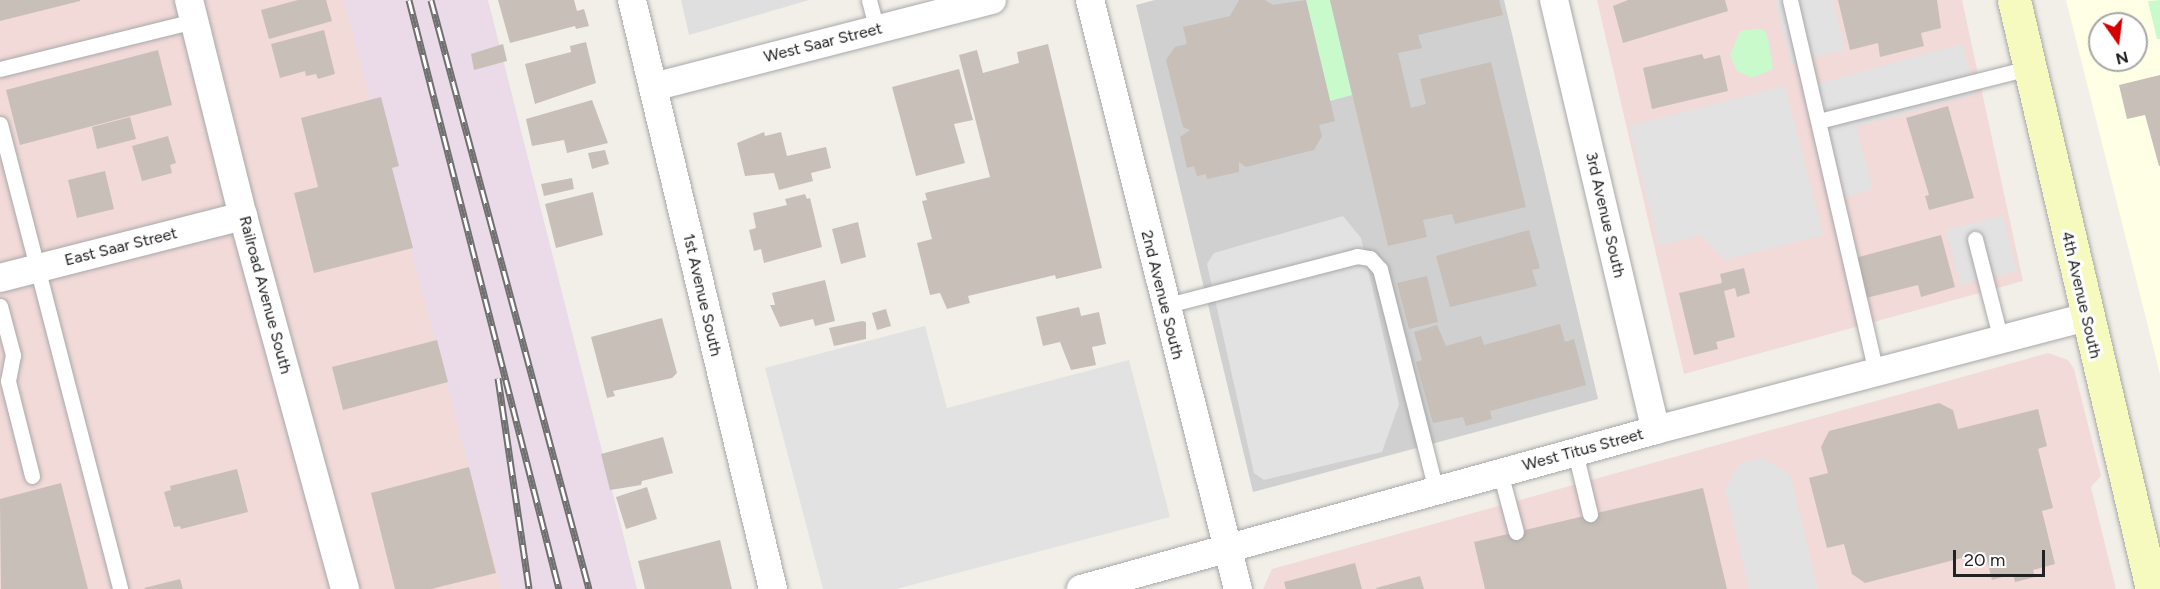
<!DOCTYPE html>
<html>
<head>
<meta charset="utf-8">
<style>
  body { margin:0 }
  #map { position:relative; width:2160px; height:589px; overflow:hidden; background:#f2efe9; font-family:Figtree,sans-serif }
  div>[style] { position:absolute }
  [style*='--x'] { left:calc(var(--x)*1px); top:calc(var(--y)*1px); width:calc(var(--w)*1px); rotate:calc(var(--a)*1deg) }
  .residential>* { inset:0; background:#e0dfdf }
  .commercial>* { inset:0; background:#f2dad9 }
  .industrial>* { inset:0; background:#ebdbe8 }
  .education>* { inset:0; background:#ffffe5 }
  .religious>* { inset:0; background:#d0d0d0 }
  .park>* { inset:0; background:#c8facc }
  .parking>* { inset:0; background:#e2e2e2 }
  .building>* { inset:0; background:#c7bfb8 }
  .roads { filter:drop-shadow(0 0 2px #a9a9a9) drop-shadow(0 0 2px #a9a9a9) }
  .lane>* { height:15px; margin:-7.5px; padding:0 7.5px; transform-origin:7.5px; border-radius:7.5px; background:#fff }
  .street>* { height:28px; margin:-14px; padding:0 14px; transform-origin:14px; border-radius:14px; background:#fff }
  .secondary>* { height:33px; margin:-16.5px; padding:0 16.5px; transform-origin:16.5px; border-radius:16.5px; background:#f7fabf }
  .rail>* { height:7px; margin-top:-3.5px; transform-origin:0; background:repeating-linear-gradient(90deg,#fff 0 14px,#707070 0 28px); box-sizing:border-box; border-block:2px solid #707070 }
  span { translate:-50% -50%; white-space:nowrap; text-align:center; line-height:1.15; -webkit-text-stroke:6px #fff; paint-order:stroke }
  .street-label { font-size:16px; color:#222 }
  .north { position:absolute; left:2088px; top:12px; width:60px; height:60px; box-sizing:border-box; background:#fff; border:2px solid #a7a7a7; border-radius:50%; rotate:166deg; font-size:16px; font-weight:700; line-height:24px; text-align:center; color:#222 }
  .north::after { content:''; display:block; margin:auto; width:21px; height:27px; background:#d40000; clip-path:polygon(50% 0,100% 100%,50% 72%,0 100%) }
  .scale { position:absolute; left:1953px; top:550px; width:92px; height:27px; box-sizing:border-box; border:3px solid #222; border-top:0; padding-left:8px; font-size:18px; line-height:21px; white-space:nowrap; color:#222; -webkit-text-stroke:4px #fff; paint-order:stroke }
</style>
</head>
<body>
<div id="map">
  <div class="residential">
    <i style="clip-path:polygon(681px 0,809px 0,689px 35px)"></i>
  </div>
  <div class="commercial">
    <i style="clip-path:polygon(0 0,370px 0,513px 589px,0 589px)"></i>
    <i style="clip-path:polygon(1597px 0,1962px 0,2023px 281px,1684px 374px)"></i>
    <i style="clip-path:polygon(2048px 353px,2068px 360px,2074px 369px,2101px 476px,2091px 487px,2116px 589px,1263px 589px,1272px 569px)"></i>
  </div>
  <div class="industrial">
    <i style="clip-path:polygon(344px 0,488px 0,637px 589px,502px 589px)"></i>
  </div>
  <div class="education">
    <i style="clip-path:polygon(evenodd,2066px 0,2160px 0,2160px 374px,2066px 0,2100px 24px,2136px 24px,2136px 60px,2100px 60px,2100px 24px)"></i>
  </div>
  <div class="religious">
    <i style="clip-path:polygon(1155px 0,1504px 0,1598px 399px,1253px 492px,1136px 5px)"></i>
  </div>
  <div class="park">
    <i style="clip-path:polygon(1306px 0,1330px 0,1352px 95px,1330px 101px)"></i>
    <i style="clip-path:polygon(2160px 0,2160px 39px,2157px 39px,2148px 1px)"></i>
    <i style="clip-path:polygon(1755px 29px,1764px 30px,1768px 39px,1773px 69px,1752px 78px,1737px 71px,1730px 55px,1740px 31px)"></i>
  </div>
  <div class="parking">
    <i style="clip-path:polygon(1775px 0,1833px 0,1845px 50px,1791px 63px)"></i>
    <i style="clip-path:polygon(1962px 44px,1976px 94px,1856px 127px,1873px 189px,1846px 197px,1814px 85px)"></i>
    <i style="clip-path:polygon(1785px 86px,1823px 235px,1725px 260px,1701px 235px,1659px 246px,1629px 126px)"></i>
    <i style="clip-path:polygon(1343px 216px,1361px 238px,1399px 404px,1382px 452px,1264px 480px,1254px 473px,1207px 264px,1214px 253px)"></i>
    <i style="clip-path:polygon(2003px 216px,2017px 271px,1960px 285px,1946px 230px)"></i>
    <i style="clip-path:polygon(925px 326px,947px 408px,1129px 360px,1170px 517px,896px 589px,823px 589px,765px 368px)"></i>
    <i style="clip-path:polygon(1761px 457px,1790px 474px,1818px 589px,1749px 589px,1725px 489px,1739px 464px)"></i>
  </div>
  <div class="building">
    <i style="clip-path:polygon(0 0,80px 0,80px 1px,0 21px)"></i>
    <i style="clip-path:polygon(298px 0,326px 0,332px 21px,269px 39px,261px 10px)"></i>
    <i style="clip-path:polygon(498px 0,574px 0,577px 11px,584px 9px,589px 26px,576px 29px,575px 26px,510px 43px)"></i>
    <i style="clip-path:polygon(1239px 0,1265px 0,1273px 5px,1306px 0,1335px 121px,1319px 125px,1322px 136px,1314px 150px,1246px 167px,1239px 162px,1239px 172px,1207px 179px,1206px 174px,1197px 176px,1194px 166px,1187px 168px,1180px 137px,1190px 130px,1183px 127px,1166px 60px,1175px 47px,1187px 44px,1183px 27px,1230px 16px)"></i>
    <i style="clip-path:polygon(1330px 0,1499px 0,1503px 15px,1418px 35px,1422px 48px,1398px 53px,1411px 108px,1426px 104px,1420px 79px,1491px 62px,1526px 207px,1455px 224px,1452px 214px,1423px 220px,1427px 237px,1388px 246px)"></i>
    <i style="clip-path:polygon(1628px 0,1725px 0,1728px 11px,1623px 43px,1613px 6px)"></i>
    <i style="clip-path:polygon(1838px 0,1937px 0,1941px 28px,1921px 33px,1924px 46px,1880px 57px,1878px 43px,1850px 50px)"></i>
    <i style="clip-path:polygon(324px 30px,335px 74px,318px 79px,316px 74px,306px 76px,305px 71px,280px 78px,271px 44px)"></i>
    <i style="clip-path:polygon(586px 42px,596px 83px,535px 104px,525px 64px,571px 52px,570px 46px)"></i>
    <i style="clip-path:polygon(503px 44px,507px 61px,474px 70px,471px 54px)"></i>
    <i style="clip-path:polygon(1048px 44px,1102px 268px,1056px 279px,1055px 275px,968px 296px,970px 303px,947px 309px,940px 293px,930px 295px,917px 243px,932px 239px,922px 201px,927px 200px,925px 193px,990px 177px,959px 55px,977px 50px,983px 73px,1019px 63px,1017px 52px)"></i>
    <i style="clip-path:polygon(158px 50px,172px 105px,20px 145px,6px 90px)"></i>
    <i style="clip-path:polygon(1702px 54px,1704px 59px,1720px 55px,1728px 91px,1652px 109px,1643px 68px)"></i>
    <i style="clip-path:polygon(959px 69px,973px 120px,954px 124px,965px 163px,916px 176px,892px 87px)"></i>
    <i style="clip-path:polygon(2160px 75px,2160px 166px,2159px 166px,2145px 115px,2127px 119px,2119px 85px)"></i>
    <i style="clip-path:polygon(381px 97px,399px 166px,392px 168px,413px 248px,314px 273px,294px 193px,318px 187px,301px 118px)"></i>
    <i style="clip-path:polygon(592px 100px,608px 143px,567px 153px,564px 140px,532px 146px,526px 119px)"></i>
    <i style="clip-path:polygon(1948px 106px,1974px 198px,1929px 210px,1925px 196px,1929px 195px,1906px 118px)"></i>
    <i style="clip-path:polygon(130px 117px,136px 139px,97px 149px,92px 127px)"></i>
    <i style="clip-path:polygon(764px 132px,765px 136px,781px 132px,787px 156px,826px 147px,831px 168px,811px 173px,813px 181px,779px 190px,774px 173px,745px 176px,737px 143px)"></i>
    <i style="clip-path:polygon(168px 136px,176px 163px,170px 165px,172px 173px,142px 181px,132px 146px)"></i>
    <i style="clip-path:polygon(605px 150px,609px 164px,592px 169px,588px 153px)"></i>
    <i style="clip-path:polygon(105px 171px,114px 209px,77px 218px,68px 180px)"></i>
    <i style="clip-path:polygon(572px 178px,574px 189px,544px 196px,541px 184px)"></i>
    <i style="clip-path:polygon(593px 192px,603px 235px,556px 248px,545px 204px)"></i>
    <i style="clip-path:polygon(805px 194px,807px 199px,810px 198px,822px 247px,764px 263px,761px 249px,754px 251px,749px 230px,756px 228px,753px 213px,787px 205px,785px 199px)"></i>
    <i style="clip-path:polygon(858px 222px,866px 257px,841px 264px,832px 229px)"></i>
    <i style="clip-path:polygon(1529px 230px,1540px 268px,1532px 270px,1537px 286px,1450px 307px,1436px 256px)"></i>
    <i style="clip-path:polygon(1941px 235px,1955px 287px,1921px 297px,1918px 285px,1866px 298px,1855px 258px)"></i>
    <i style="clip-path:polygon(1744px 268px,1750px 293px,1737px 297px,1735px 288px,1724px 291px,1735px 337px,1716px 342px,1718px 349px,1694px 355px,1679px 293px,1722px 283px,1720px 274px)"></i>
    <i style="clip-path:polygon(1427px 276px,1438px 322px,1409px 329px,1397px 283px)"></i>
    <i style="clip-path:polygon(825px 280px,835px 321px,815px 326px,813px 319px,780px 327px,770px 305px,775px 305px,772px 293px)"></i>
    <i style="clip-path:polygon(1079px 307px,1081px 316px,1099px 312px,1106px 344px,1092px 347px,1096px 365px,1071px 370px,1060px 342px,1043px 346px,1036px 317px)"></i>
    <i style="clip-path:polygon(886px 309px,891px 326px,877px 330px,872px 313px)"></i>
    <i style="clip-path:polygon(662px 318px,677px 373px,672px 378px,613px 391px,615px 396px,607px 398px,591px 337px)"></i>
    <i style="clip-path:polygon(862px 321px,866px 322px,866px 339px,834px 346px,829px 328px)"></i>
    <i style="clip-path:polygon(1560px 324px,1565px 342px,1574px 339px,1586px 385px,1490px 411px,1492px 419px,1466px 426px,1463px 417px,1433px 423px,1416px 362px,1422px 360px,1414px 332px,1437px 325px,1446px 346px,1481px 336px,1484px 345px)"></i>
    <i style="clip-path:polygon(437px 340px,448px 382px,343px 410px,332px 367px)"></i>
    <i style="clip-path:polygon(1939px 403px,1953px 410px,1958px 429px,2038px 409px,2047px 446px,2038px 449px,2053px 508px,2042px 511px,2055px 564px,2033px 570px,2035px 577px,2015px 582px,2013px 574px,1992px 580px,1985px 552px,1865px 583px,1852px 574px,1844px 544px,1827px 548px,1809px 478px,1828px 473px,1821px 447px,1829px 431px)"></i>
    <i style="clip-path:polygon(663px 437px,673px 473px,642px 481px,641px 485px,610px 490px,601px 454px)"></i>
    <i style="clip-path:polygon(469px 467px,496px 573px,431px 589px,395px 589px,371px 493px)"></i>
    <i style="clip-path:polygon(237px 469px,248px 512px,181px 529px,180px 526px,174px 527px,164px 492px,171px 490px,170px 486px)"></i>
    <i style="clip-path:polygon(61px 483px,88px 589px,1px 589px,0 499px)"></i>
    <i style="clip-path:polygon(647px 487px,657px 519px,626px 529px,616px 497px)"></i>
    <i style="clip-path:polygon(1703px 488px,1727px 589px,1485px 589px,1474px 542px)"></i>
    <i style="clip-path:polygon(720px 540px,732px 589px,645px 589px,638px 561px)"></i>
    <i style="clip-path:polygon(1355px 563px,1362px 589px,1286px 589px,1284px 582px)"></i>
    <i style="clip-path:polygon(1420px 576px,1424px 589px,1376px 589px,1376px 588px)"></i>
    <i style="clip-path:polygon(180px 579px,183px 589px,145px 589px,144px 588px)"></i>
  </div>
  <div class="roads">
    <div class="lane">
      <i style="--x:869;--y:0;--w:30;--a:75"></i>
      <i style="--x:1790;--y:0;--w:382;--a:77"></i>
      <i style="--x:0;--y:69;--w:200;--a:-13.9"></i>
      <i style="--x:1819;--y:121;--w:220;--a:-14.2"></i>
      <i style="--x:0;--y:124;--w:480;--a:75.5"></i>
      <i style="--x:1975;--y:239;--w:104;--a:75.6"></i>
      <i style="--x:0;--y:306;--w:51;--a:75.1"></i>
      <i style="--x:13;--y:355;--w:26;--a:101"></i>
      <i style="--x:8;--y:381;--w:98;--a:75.8"></i>
      <i style="--x:1164;--y:306;--w:199;--a:-14.5"></i>
      <i style="--x:1357;--y:256;--w:13;--a:9"></i>
      <i style="--x:1370;--y:258;--w:15;--a:48"></i>
      <i style="--x:1380;--y:269;--w:228;--a:75.8"></i>
      <i style="--x:1575;--y:452;--w:64;--a:76.4"></i>
      <i style="--x:1500;--y:472;--w:62;--a:75.1"></i>
    </div>
    <div class="street">
      <i style="--x:189;--y:0;--w:223;--a:76"></i>
      <i style="--x:243;--y:216;--w:387;--a:74.7"></i>
      <i style="--x:632;--y:0;--w:606;--a:76.54"></i>
      <i style="--x:1090;--y:0;--w:607;--a:75.9"></i>
      <i style="--x:1554;--y:0;--w:442;--a:76.7"></i>
      <i style="--x:653;--y:87;--w:350;--a:-14.4"></i>
      <i style="--x:0;--y:278;--w:251;--a:-14.3"></i>
      <i style="--x:1081;--y:589;--w:597;--a:-15.46"></i>
      <i style="--x:1656;--y:430;--w:445;--a:-14.7"></i>
    </div>
    <div class="secondary">
      <i style="--x:2014;--y:0;--w:605;--a:76.81"></i>
    </div>
  </div>
  <div class="rail">
    <i style="--x:409;--y:0;--w:608;--a:75.71"></i>
    <i style="--x:431;--y:0;--w:610;--a:74.98"></i>
    <i style="--x:498;--y:378;--w:213;--a:81.6"></i>
  </div>
  <div class="street-label">
    <span style="left:823px;top:43px;rotate:-14deg">West Saar Street</span>
    <span style="left:1605px;top:215px;rotate:77deg">3rd Avenue South</span>
    <span style="left:121px;top:247px;rotate:-14deg">East Saar Street</span>
    <span style="left:265px;top:295px;rotate:75deg">Railroad Avenue South</span>
    <span style="left:702px;top:295px;rotate:77deg">1st Avenue South</span>
    <span style="left:1162px;top:295px;rotate:76deg">2nd Avenue South</span>
    <span style="left:2081px;top:295px;rotate:77deg">4th Avenue South</span>
    <span style="left:1583px;top:450px;rotate:-15deg">West Titus Street</span>
  </div>
  <div class="north">N</div>
  <div class="scale">20 m</div>
</div>
</body>
</html>
